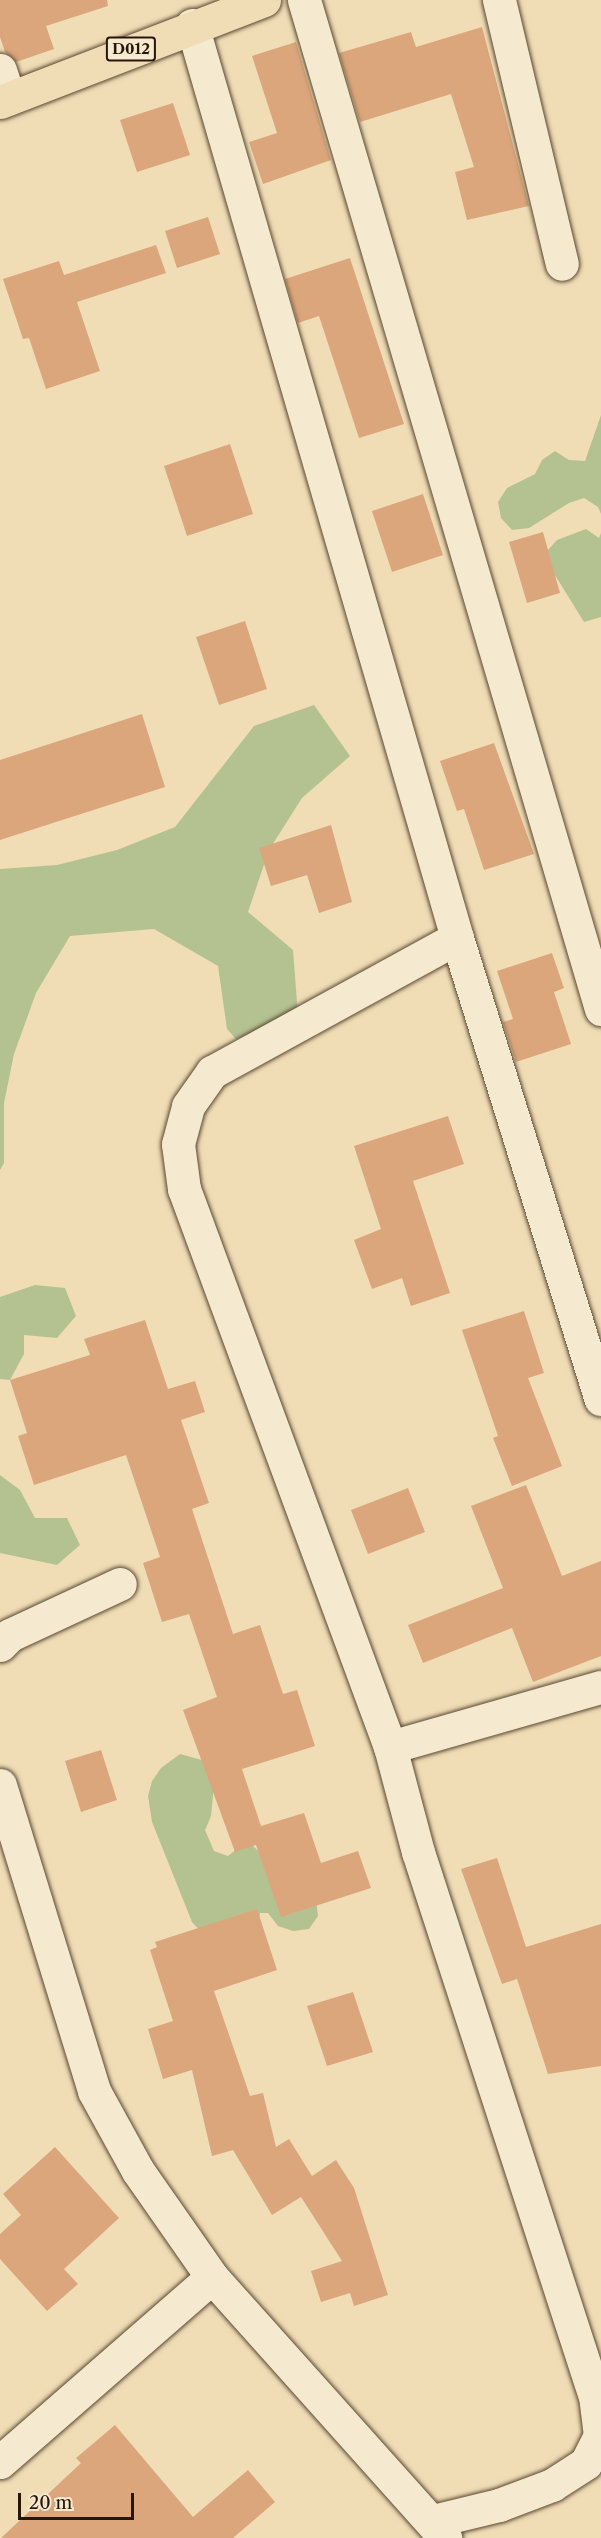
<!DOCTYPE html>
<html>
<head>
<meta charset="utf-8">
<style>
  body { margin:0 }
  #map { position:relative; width:601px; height:2538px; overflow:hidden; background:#f0ddb6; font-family:"Libre Caslon Text",serif }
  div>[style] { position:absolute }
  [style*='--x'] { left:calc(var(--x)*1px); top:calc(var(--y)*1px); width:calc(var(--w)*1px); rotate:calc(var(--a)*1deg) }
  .green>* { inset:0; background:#b4c292 }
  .building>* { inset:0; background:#dba67c }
  .roads { filter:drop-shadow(0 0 2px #594831) drop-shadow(0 0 2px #594831) }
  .minor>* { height:33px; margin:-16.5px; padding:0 16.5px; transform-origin:16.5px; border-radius:16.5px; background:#f5e9d0 }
  .major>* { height:33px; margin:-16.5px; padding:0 16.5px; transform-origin:16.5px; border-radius:16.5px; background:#f0ddb6 }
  span { translate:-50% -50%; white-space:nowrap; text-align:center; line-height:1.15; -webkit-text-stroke:4.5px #f5e9d0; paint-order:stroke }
  .shield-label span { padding:2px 4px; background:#f5e9d0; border:2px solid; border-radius:4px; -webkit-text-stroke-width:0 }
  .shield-label { font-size:15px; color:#271605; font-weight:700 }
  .scale { position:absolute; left:18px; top:2493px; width:116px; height:27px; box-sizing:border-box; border:3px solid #271605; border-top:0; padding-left:8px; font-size:18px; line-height:21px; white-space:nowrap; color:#271605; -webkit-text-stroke:4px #f5e9d0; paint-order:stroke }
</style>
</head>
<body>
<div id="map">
  <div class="green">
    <i style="clip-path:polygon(601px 415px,601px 514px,598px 507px,584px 498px,569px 503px,529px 528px,512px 530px,501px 518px,498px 502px,507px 488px,535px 474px,542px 460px,555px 451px,569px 460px,585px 461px)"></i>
    <i style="clip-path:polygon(586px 529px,599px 538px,601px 533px,601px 617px,584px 622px,550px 567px,547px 551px,557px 540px)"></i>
    <i style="clip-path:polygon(314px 705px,350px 756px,302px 798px,269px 850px,248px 912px,293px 950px,298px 1015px,236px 1039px,227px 1029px,218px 966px,154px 929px,70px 936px,36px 993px,14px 1054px,4px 1103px,4px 1163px,0 1170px,0 869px,57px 865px,117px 850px,175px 827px,254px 726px)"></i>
    <i style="clip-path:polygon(35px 1285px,65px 1288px,76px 1316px,57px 1338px,24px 1335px,24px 1354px,10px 1380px,0 1379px,0 1297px)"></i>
    <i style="clip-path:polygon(0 1475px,20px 1490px,35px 1518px,67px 1518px,80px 1545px,57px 1565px,0 1553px)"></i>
    <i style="clip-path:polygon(180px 1754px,202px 1760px,214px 1785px,211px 1816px,205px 1830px,214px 1851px,228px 1856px,247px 1841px,316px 1900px,318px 1916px,309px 1929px,293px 1931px,278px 1926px,268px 1913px,260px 1913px,259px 1921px,203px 1934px,192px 1922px,152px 1822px,148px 1796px,152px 1781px,161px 1768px)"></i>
  </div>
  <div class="building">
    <i style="clip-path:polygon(0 0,107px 0,108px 6px,46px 26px,54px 49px,16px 62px,5px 52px,0 37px)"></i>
    <i style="clip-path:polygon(482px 27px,529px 206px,467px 220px,455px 172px,474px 167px,451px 94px,360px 122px,339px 53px,411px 32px,416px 47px)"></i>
    <i style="clip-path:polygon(296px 42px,331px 160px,263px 184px,249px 142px,277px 133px,252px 56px)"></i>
    <i style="clip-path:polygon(173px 103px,190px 155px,137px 172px,120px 120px)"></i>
    <i style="clip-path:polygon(208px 217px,220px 254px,177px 268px,165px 231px)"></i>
    <i style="clip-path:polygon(156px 245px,166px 273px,77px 302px,100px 371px,46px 389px,29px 338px,23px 339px,3px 279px,59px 261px,64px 275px)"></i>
    <i style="clip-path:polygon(350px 258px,404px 424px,359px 438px,319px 316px,298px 323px,285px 279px)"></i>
    <i style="clip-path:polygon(230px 444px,253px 514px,187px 536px,164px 466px)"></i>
    <i style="clip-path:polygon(423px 494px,443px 555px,392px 572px,372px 511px)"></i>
    <i style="clip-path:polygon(543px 532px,560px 593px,527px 603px,509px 542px)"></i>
    <i style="clip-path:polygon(245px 621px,267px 689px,219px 705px,196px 637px)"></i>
    <i style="clip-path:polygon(142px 714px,165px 787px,0 840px,0 760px)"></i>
    <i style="clip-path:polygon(494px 743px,534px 854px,484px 870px,464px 809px,457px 811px,440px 761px)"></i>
    <i style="clip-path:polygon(331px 825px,352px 902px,319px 913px,307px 875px,271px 886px,259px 848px)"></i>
    <i style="clip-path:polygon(552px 953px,564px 988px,554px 992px,571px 1044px,516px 1062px,503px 1022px,513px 1019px,497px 971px)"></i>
    <i style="clip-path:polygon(448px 1116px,464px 1164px,413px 1181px,450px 1293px,411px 1306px,402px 1278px,372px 1289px,354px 1240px,381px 1229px,354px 1146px)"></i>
    <i style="clip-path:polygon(524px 1311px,544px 1373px,528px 1378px,562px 1466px,512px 1486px,493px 1438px,498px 1436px,462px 1330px)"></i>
    <i style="clip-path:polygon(145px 1320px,168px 1389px,195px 1381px,205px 1412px,181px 1420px,209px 1503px,192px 1509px,233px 1634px,260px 1625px,283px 1694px,297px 1690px,315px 1746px,242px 1769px,261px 1826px,304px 1813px,321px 1863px,358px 1851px,371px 1888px,281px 1917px,256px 1845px,235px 1852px,183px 1710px,217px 1697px,189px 1614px,162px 1622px,143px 1563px,160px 1557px,126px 1455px,34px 1485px,18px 1436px,27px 1433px,10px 1380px,90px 1355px,84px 1339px)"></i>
    <i style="clip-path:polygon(526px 1485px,562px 1576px,601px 1561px,601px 1656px,533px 1682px,512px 1628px,423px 1663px,408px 1625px,503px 1588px,471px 1506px)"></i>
    <i style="clip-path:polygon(408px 1488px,425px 1532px,368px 1554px,351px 1510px)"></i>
    <i style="clip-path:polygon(101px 1750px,117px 1800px,81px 1812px,65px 1761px)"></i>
    <i style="clip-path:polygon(497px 1858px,526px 1947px,601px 1924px,601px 2066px,548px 2074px,517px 1979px,502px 1984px,461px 1869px)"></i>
    <i style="clip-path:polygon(257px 1909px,277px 1970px,214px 1991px,250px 2096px,263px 2093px,276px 2147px,289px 2139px,312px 2176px,336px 2160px,354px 2188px,388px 2295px,354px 2306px,350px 2293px,321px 2302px,311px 2271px,342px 2261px,301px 2197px,272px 2215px,233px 2150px,212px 2156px,192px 2070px,163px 2079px,148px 2029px,173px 2021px,150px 1950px,157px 1947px,155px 1942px)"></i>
    <i style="clip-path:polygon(353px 1992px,373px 2052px,327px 2066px,307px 2006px)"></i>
    <i style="clip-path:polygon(55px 2147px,119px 2218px,64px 2269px,78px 2284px,47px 2311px,0 2259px,0 2234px,21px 2215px,3px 2194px)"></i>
    <i style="clip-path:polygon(115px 2425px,193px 2517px,248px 2470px,275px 2502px,233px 2538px,1px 2538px,81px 2463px,76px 2458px)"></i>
  </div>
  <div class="roads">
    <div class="minor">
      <i style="--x:304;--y:0;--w:1052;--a:73.6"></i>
      <i style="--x:499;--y:0;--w:271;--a:76.6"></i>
      <i style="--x:192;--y:25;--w:951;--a:73.81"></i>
      <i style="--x:457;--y:938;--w:483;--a:72.7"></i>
      <i style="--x:0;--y:70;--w:29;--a:72"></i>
      <i style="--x:0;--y:1645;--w:14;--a:-45"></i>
      <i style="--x:10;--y:1635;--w:121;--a:-24.9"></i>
      <i style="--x:390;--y:1747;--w:219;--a:-15.9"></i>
      <i style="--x:0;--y:1785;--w:320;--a:72.9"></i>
      <i style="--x:94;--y:2091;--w:91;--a:61.2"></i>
      <i style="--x:138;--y:2171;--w:129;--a:55.1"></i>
      <i style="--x:212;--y:2277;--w:350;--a:48.2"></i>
      <i style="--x:0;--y:2462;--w:281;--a:-41.1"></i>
      <i style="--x:433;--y:2521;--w:68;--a:-13.6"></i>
      <i style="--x:499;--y:2505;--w:57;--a:-20.7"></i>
      <i style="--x:552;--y:2485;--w:40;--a:-32.9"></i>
      <i style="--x:586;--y:2463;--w:30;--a:-63"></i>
      <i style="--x:600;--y:2436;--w:39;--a:-97"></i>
      <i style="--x:595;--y:2397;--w:573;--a:-107.99"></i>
      <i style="--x:418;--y:1852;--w:109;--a:-104.9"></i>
      <i style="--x:390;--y:1747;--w:595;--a:-110.26"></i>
      <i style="--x:184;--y:1189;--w:45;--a:-97.6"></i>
      <i style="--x:178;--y:1144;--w:39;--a:-75"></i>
      <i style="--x:188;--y:1106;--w:42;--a:-54.8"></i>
      <i style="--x:212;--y:1072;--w:279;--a:-28.7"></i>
    </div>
    <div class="major">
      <i style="--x:0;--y:102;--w:283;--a:-21.1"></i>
    </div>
  </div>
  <div class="shield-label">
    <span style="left:131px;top:49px">D012</span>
  </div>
  <div class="scale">20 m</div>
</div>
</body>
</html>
